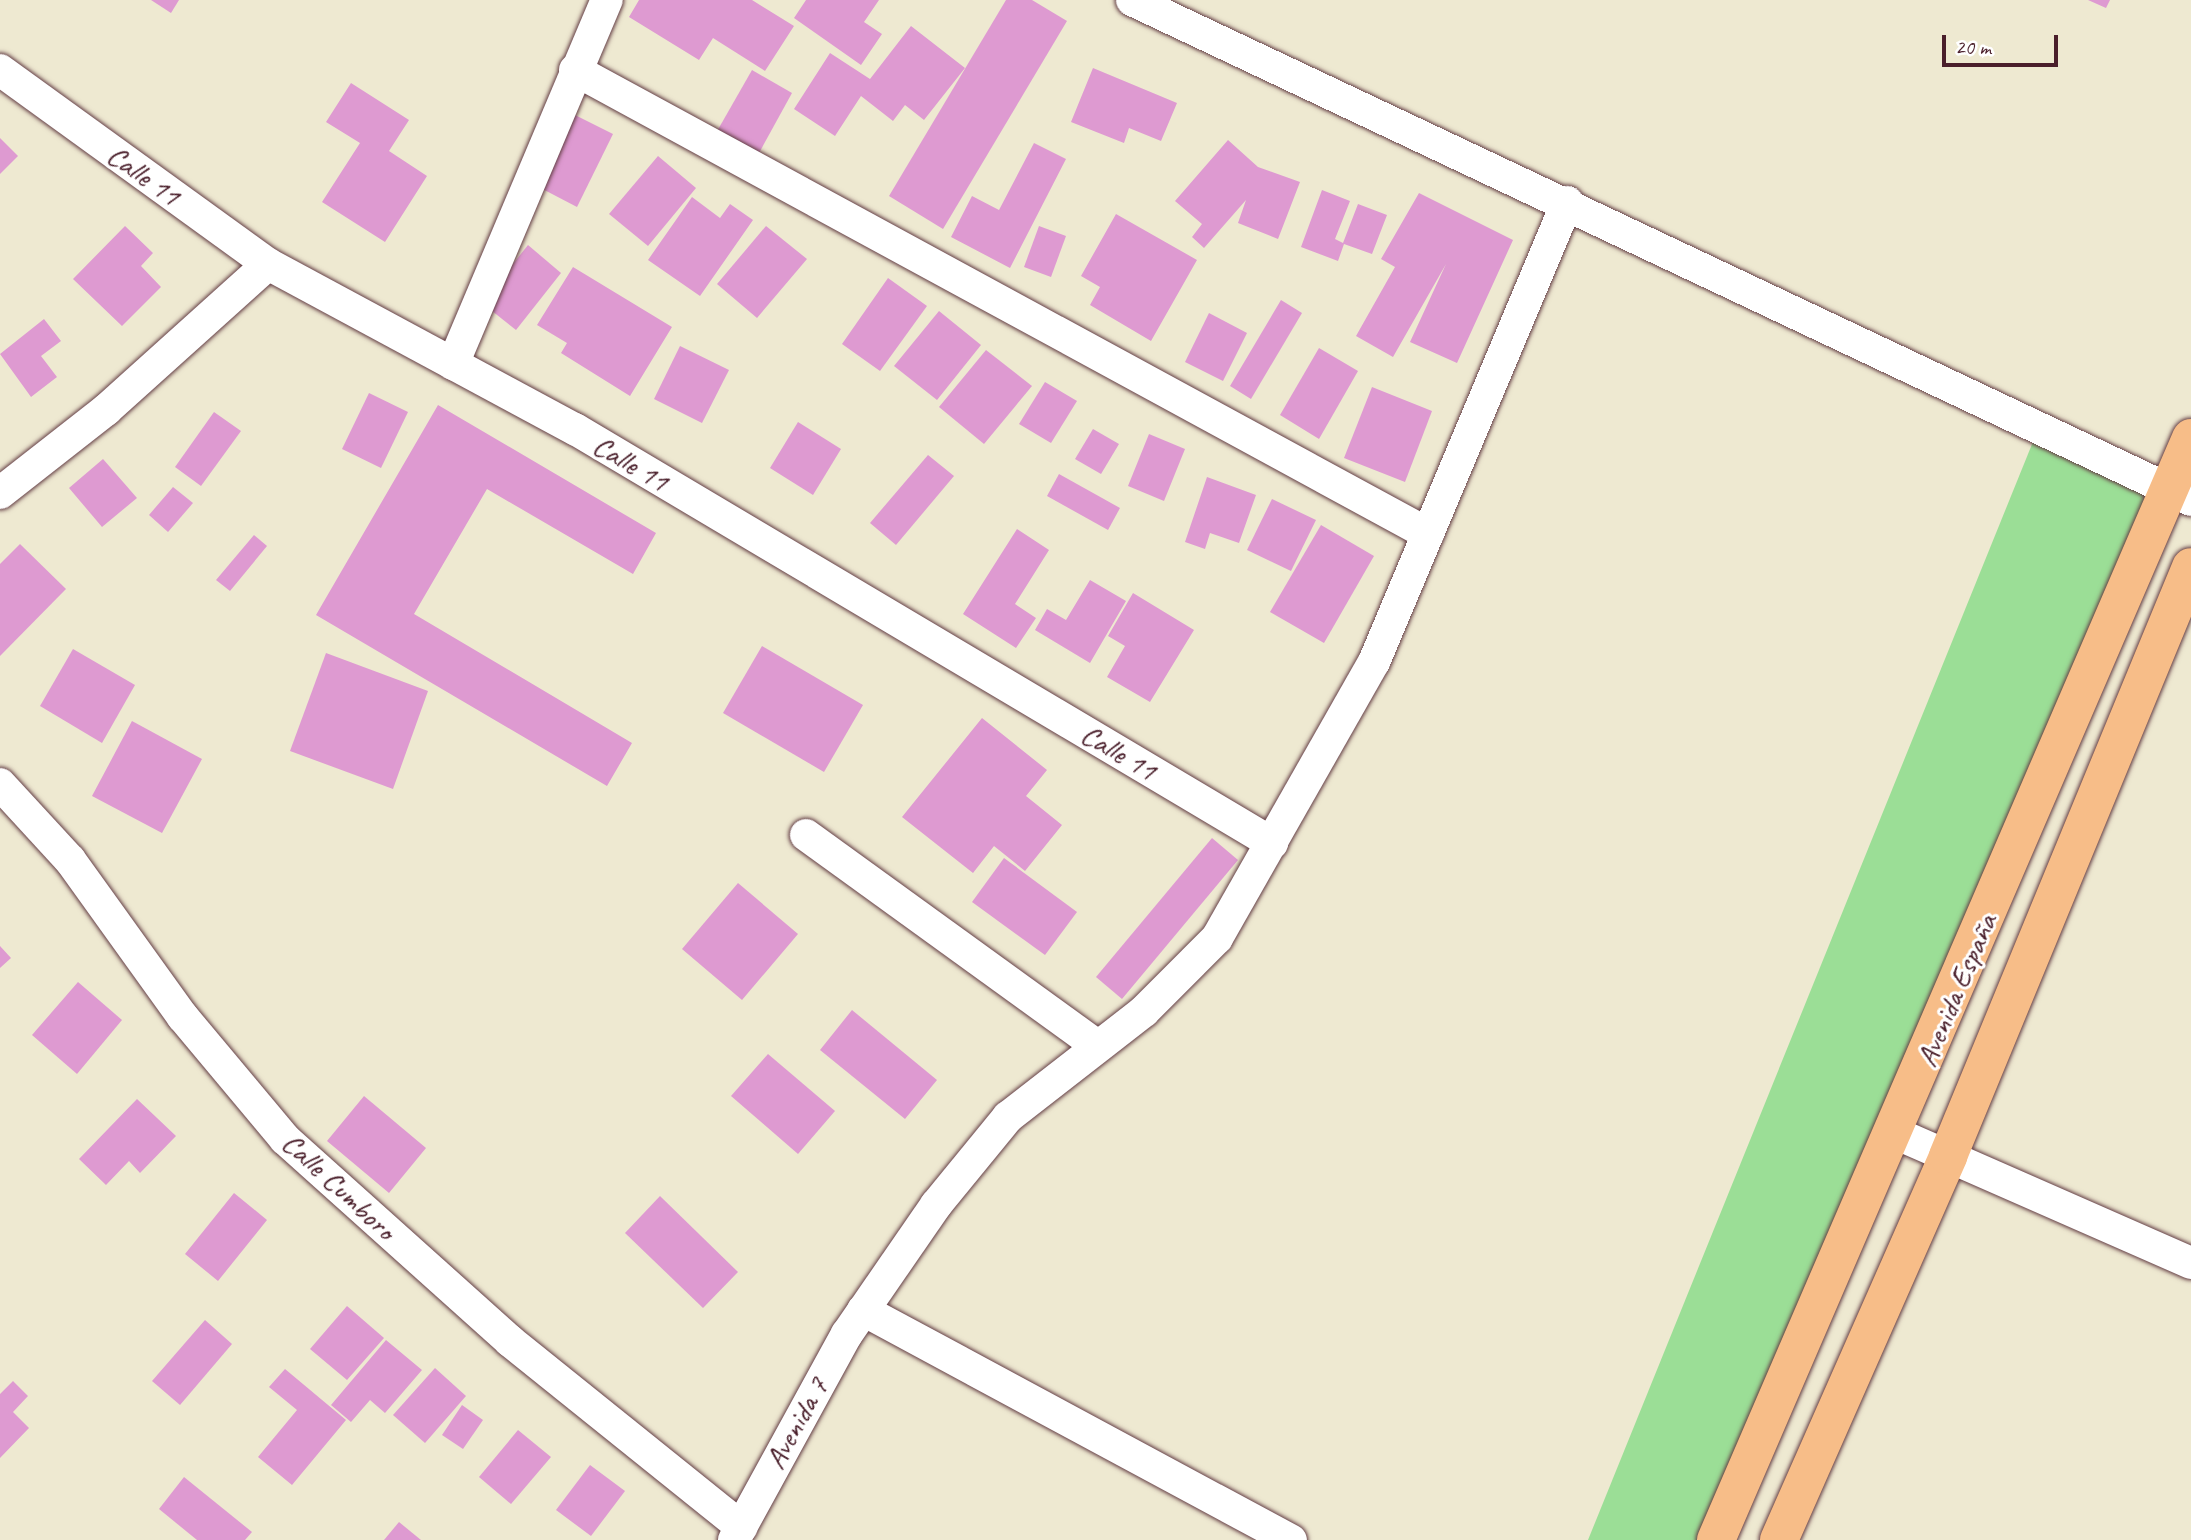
<!DOCTYPE html>
<html>
<head>
<meta charset="utf-8">
<style>
  body { margin:0 }
  #map { position:relative; width:2191px; height:1540px; overflow:hidden; background:#eee9d1; font-family:Caveat,sans-serif }
  div>[style] { position:absolute }
  [style*='--x'] { left:calc(var(--x)*1px); top:calc(var(--y)*1px); width:calc(var(--w)*1px); rotate:calc(var(--a)*1deg) }
  .green>* { inset:0; background:#9bde96 }
  .building>* { inset:0; background:#de9ad1 }
  .roads { filter:drop-shadow(0 0 2px #633d44) drop-shadow(0 0 2px #633d44) }
  .minor>* { height:32px; margin:-16px; padding:0 16px; transform-origin:16px; border-radius:16px; background:#fff }
  .trunk>* { height:38px; margin:-19px; padding:0 19px; transform-origin:19px; border-radius:19px; background:#f7bd88 }
  span { translate:-50% -50%; white-space:nowrap; text-align:center; line-height:1.15; -webkit-text-stroke:6px #fff; paint-order:stroke }
  .street-label { font-size:30px; color:#4a1f2b }
  .scale { position:absolute; left:1942px; top:35px; width:116px; height:32px; box-sizing:border-box; border:4px solid #4a1f2b; border-top:0; padding-left:9px; font-size:21px; line-height:24px; white-space:nowrap; color:#4a1f2b; -webkit-text-stroke:5px #fff; paint-order:stroke }
</style>
</head>
<body>
<div id="map">
  <div class="green">
    <i style="clip-path:polygon(2039px 427px,2168px 489px,1715px 1540px,1588px 1540px)"></i>
  </div>
  <div class="building">
    <i style="clip-path:polygon(151px 0,179px 0,171px 13px)"></i>
    <i style="clip-path:polygon(639px 0,752px 0,794px 26px,765px 71px,713px 38px,699px 60px,629px 17px)"></i>
    <i style="clip-path:polygon(806px 0,879px 0,864px 22px,882px 34px,861px 65px,794px 18px)"></i>
    <i style="clip-path:polygon(1006px 0,1032px 0,1067px 21px,943px 229px,889px 196px)"></i>
    <i style="clip-path:polygon(2088px 0,2110px 0,2106px 8px)"></i>
    <i style="clip-path:polygon(911px 26px,965px 68px,924px 120px,905px 105px,893px 121px,861px 96px,835px 136px,794px 109px,830px 53px,870px 79px)"></i>
    <i style="clip-path:polygon(1093px 68px,1177px 103px,1161px 141px,1129px 128px,1124px 143px,1071px 122px)"></i>
    <i style="clip-path:polygon(752px 70px,792px 93px,753px 164px,712px 140px)"></i>
    <i style="clip-path:polygon(351px 83px,409px 120px,389px 151px,427px 176px,385px 242px,322px 202px,360px 143px,326px 122px)"></i>
    <i style="clip-path:polygon(567px 111px,613px 134px,577px 207px,531px 183px)"></i>
    <i style="clip-path:polygon(0 138px,18px 156px,0 174px)"></i>
    <i style="clip-path:polygon(1228px 140px,1258px 167px,1300px 182px,1278px 239px,1238px 223px,1246px 200px,1204px 248px,1192px 237px,1202px 224px,1175px 201px)"></i>
    <i style="clip-path:polygon(1034px 143px,1066px 159px,1010px 268px,951px 237px,972px 196px,999px 210px)"></i>
    <i style="clip-path:polygon(658px 156px,696px 188px,648px 246px,609px 214px)"></i>
    <i style="clip-path:polygon(1322px 190px,1350px 201px,1335px 239px,1343px 243px,1358px 204px,1387px 215px,1372px 254px,1344px 244px,1338px 261px,1301px 247px)"></i>
    <i style="clip-path:polygon(1419px 193px,1513px 240px,1457px 363px,1410px 342px,1446px 264px,1393px 357px,1356px 336px,1395px 267px,1381px 259px)"></i>
    <i style="clip-path:polygon(692px 197px,720px 218px,730px 204px,753px 220px,700px 296px,648px 260px)"></i>
    <i style="clip-path:polygon(1116px 214px,1197px 260px,1151px 341px,1090px 305px,1100px 287px,1081px 276px)"></i>
    <i style="clip-path:polygon(125px 226px,153px 253px,141px 266px,161px 287px,122px 326px,73px 279px)"></i>
    <i style="clip-path:polygon(766px 226px,807px 259px,757px 318px,717px 284px)"></i>
    <i style="clip-path:polygon(1039px 226px,1066px 236px,1051px 277px,1024px 267px)"></i>
    <i style="clip-path:polygon(528px 245px,561px 273px,516px 330px,482px 303px)"></i>
    <i style="clip-path:polygon(573px 267px,672px 327px,630px 396px,561px 353px,567px 343px,537px 325px)"></i>
    <i style="clip-path:polygon(888px 278px,927px 306px,880px 371px,842px 344px)"></i>
    <i style="clip-path:polygon(1281px 300px,1302px 313px,1251px 399px,1230px 386px)"></i>
    <i style="clip-path:polygon(939px 311px,981px 345px,937px 400px,894px 366px)"></i>
    <i style="clip-path:polygon(1209px 313px,1247px 333px,1223px 381px,1185px 362px)"></i>
    <i style="clip-path:polygon(44px 319px,61px 341px,41px 356px,57px 377px,31px 397px,0 354px)"></i>
    <i style="clip-path:polygon(680px 346px,729px 370px,702px 423px,654px 399px)"></i>
    <i style="clip-path:polygon(1319px 348px,1358px 371px,1319px 439px,1280px 415px)"></i>
    <i style="clip-path:polygon(986px 350px,1032px 386px,984px 444px,939px 407px)"></i>
    <i style="clip-path:polygon(1045px 382px,1077px 401px,1051px 443px,1019px 424px)"></i>
    <i style="clip-path:polygon(1372px 387px,1432px 411px,1405px 482px,1344px 458px)"></i>
    <i style="clip-path:polygon(369px 393px,408px 412px,381px 468px,342px 449px)"></i>
    <i style="clip-path:polygon(438px 405px,656px 533px,633px 574px,487px 489px,414px 614px,632px 743px,607px 786px,316px 615px)"></i>
    <i style="clip-path:polygon(214px 412px,241px 431px,201px 486px,175px 467px)"></i>
    <i style="clip-path:polygon(798px 422px,841px 449px,813px 495px,770px 468px)"></i>
    <i style="clip-path:polygon(1093px 429px,1119px 444px,1101px 474px,1075px 459px)"></i>
    <i style="clip-path:polygon(1149px 434px,1185px 449px,1164px 501px,1128px 486px)"></i>
    <i style="clip-path:polygon(928px 455px,954px 476px,896px 545px,870px 523px)"></i>
    <i style="clip-path:polygon(103px 459px,137px 498px,102px 527px,69px 488px)"></i>
    <i style="clip-path:polygon(1059px 474px,1120px 508px,1108px 530px,1047px 496px)"></i>
    <i style="clip-path:polygon(1207px 477px,1256px 495px,1239px 543px,1210px 533px,1205px 549px,1185px 542px)"></i>
    <i style="clip-path:polygon(173px 487px,193px 503px,168px 532px,149px 515px)"></i>
    <i style="clip-path:polygon(1272px 499px,1316px 520px,1291px 571px,1247px 550px)"></i>
    <i style="clip-path:polygon(1321px 525px,1374px 556px,1324px 643px,1270px 612px)"></i>
    <i style="clip-path:polygon(1017px 529px,1049px 550px,1015px 604px,1036px 618px,1016px 648px,963px 614px)"></i>
    <i style="clip-path:polygon(254px 535px,267px 546px,230px 591px,216px 580px)"></i>
    <i style="clip-path:polygon(20px 544px,66px 589px,0 656px,0 564px)"></i>
    <i style="clip-path:polygon(1090px 580px,1126px 601px,1090px 663px,1035px 630px,1047px 609px,1066px 620px)"></i>
    <i style="clip-path:polygon(1133px 593px,1194px 630px,1150px 702px,1107px 677px,1125px 646px,1108px 636px)"></i>
    <i style="clip-path:polygon(762px 646px,863px 705px,824px 772px,723px 713px)"></i>
    <i style="clip-path:polygon(73px 649px,135px 685px,102px 743px,40px 706px)"></i>
    <i style="clip-path:polygon(326px 653px,428px 691px,393px 789px,290px 751px)"></i>
    <i style="clip-path:polygon(982px 718px,1047px 770px,1026px 796px,1062px 825px,1025px 871px,994px 846px,973px 873px,902px 817px)"></i>
    <i style="clip-path:polygon(132px 721px,202px 759px,162px 833px,92px 796px)"></i>
    <i style="clip-path:polygon(1212px 838px,1238px 860px,1122px 999px,1096px 977px)"></i>
    <i style="clip-path:polygon(1004px 858px,1077px 912px,1045px 955px,972px 902px)"></i>
    <i style="clip-path:polygon(738px 883px,798px 934px,742px 1000px,682px 949px)"></i>
    <i style="clip-path:polygon(0 946px,11px 958px,0 968px)"></i>
    <i style="clip-path:polygon(78px 982px,122px 1020px,77px 1074px,32px 1035px)"></i>
    <i style="clip-path:polygon(852px 1010px,937px 1080px,905px 1119px,820px 1050px)"></i>
    <i style="clip-path:polygon(768px 1054px,835px 1111px,798px 1154px,731px 1096px)"></i>
    <i style="clip-path:polygon(364px 1096px,426px 1148px,389px 1193px,327px 1141px)"></i>
    <i style="clip-path:polygon(137px 1099px,176px 1136px,140px 1173px,129px 1161px,106px 1185px,79px 1159px)"></i>
    <i style="clip-path:polygon(234px 1193px,267px 1220px,218px 1281px,185px 1254px)"></i>
    <i style="clip-path:polygon(660px 1196px,738px 1272px,703px 1308px,625px 1233px)"></i>
    <i style="clip-path:polygon(347px 1306px,384px 1338px,347px 1380px,310px 1349px)"></i>
    <i style="clip-path:polygon(205px 1320px,232px 1344px,180px 1405px,152px 1381px)"></i>
    <i style="clip-path:polygon(386px 1340px,422px 1370px,385px 1413px,370px 1400px,351px 1422px,331px 1405px)"></i>
    <i style="clip-path:polygon(435px 1368px,466px 1396px,425px 1443px,393px 1415px)"></i>
    <i style="clip-path:polygon(285px 1369px,346px 1420px,292px 1485px,258px 1457px,297px 1410px,269px 1387px)"></i>
    <i style="clip-path:polygon(13px 1381px,28px 1396px,13px 1412px,29px 1428px,0 1458px,0 1394px)"></i>
    <i style="clip-path:polygon(462px 1405px,483px 1420px,463px 1449px,442px 1435px)"></i>
    <i style="clip-path:polygon(518px 1430px,551px 1457px,511px 1504px,479px 1477px)"></i>
    <i style="clip-path:polygon(590px 1465px,625px 1491px,591px 1536px,556px 1510px)"></i>
    <i style="clip-path:polygon(184px 1477px,252px 1532px,245px 1540px,197px 1540px,159px 1509px)"></i>
    <i style="clip-path:polygon(399px 1522px,421px 1540px,384px 1540px)"></i>
  </div>
  <div class="roads">
    <div class="minor">
      <i style="--x:1132;--y:0;--w:1171;--a:25.27"></i>
      <i style="--x:0;--y:70;--w:331;--a:35.9"></i>
      <i style="--x:268;--y:264;--w:349;--a:28.3"></i>
      <i style="--x:575;--y:429;--w:811;--a:30.71"></i>
      <i style="--x:575;--y:70;--w:971;--a:28.54"></i>
      <i style="--x:453;--y:364;--w:395;--a:-67.1"></i>
      <i style="--x:0;--y:493;--w:135;--a:-38.1"></i>
      <i style="--x:106;--y:410;--w:218;--a:-42"></i>
      <i style="--x:0;--y:784;--w:103;--a:47.4"></i>
      <i style="--x:70;--y:860;--w:193;--a:54.3"></i>
      <i style="--x:183;--y:1017;--w:159;--a:50.1"></i>
      <i style="--x:285;--y:1139;--w:302;--a:41.9"></i>
      <i style="--x:510;--y:1341;--w:297;--a:38.8"></i>
      <i style="--x:806;--y:835;--w:359;--a:35.9"></i>
      <i style="--x:1895;--y:1133;--w:323;--a:23.7"></i>
      <i style="--x:863;--y:1310;--w:486;--a:28.3"></i>
      <i style="--x:734;--y:1540;--w:235;--a:-61.3"></i>
      <i style="--x:847;--y:1334;--w:157;--a:-55.4"></i>
      <i style="--x:936;--y:1205;--w:114;--a:-50.7"></i>
      <i style="--x:1008;--y:1117;--w:172;--a:-37.9"></i>
      <i style="--x:1144;--y:1011;--w:103;--a:-45"></i>
      <i style="--x:1217;--y:938;--w:318;--a:-60.4"></i>
      <i style="--x:1374;--y:662;--w:499;--a:-67.2"></i>
    </div>
    <div class="trunk">
      <i style="--x:1716;--y:1540;--w:1200;--a:-66.68"></i>
      <i style="--x:1779;--y:1540;--w:420;--a:-66.2"></i>
      <i style="--x:1948;--y:1156;--w:637;--a:-67.58"></i>
    </div>
  </div>
  <div class="street-label">
    <span style="left:144px;top:175px;rotate:36deg">Calle 11</span>
    <span style="left:631px;top:463px;rotate:31deg">Calle 11</span>
    <span style="left:1119px;top:752px;rotate:31deg">Calle 11</span>
    <span style="left:1956px;top:990px;rotate:-67deg">Avenida España</span>
    <span style="left:339px;top:1186px;rotate:43deg">Calle Cumboro</span>
    <span style="left:796px;top:1423px;rotate:-61deg">Avenida 7</span>
  </div>
  <div class="scale">20 m</div>
</div>
</body>
</html>
